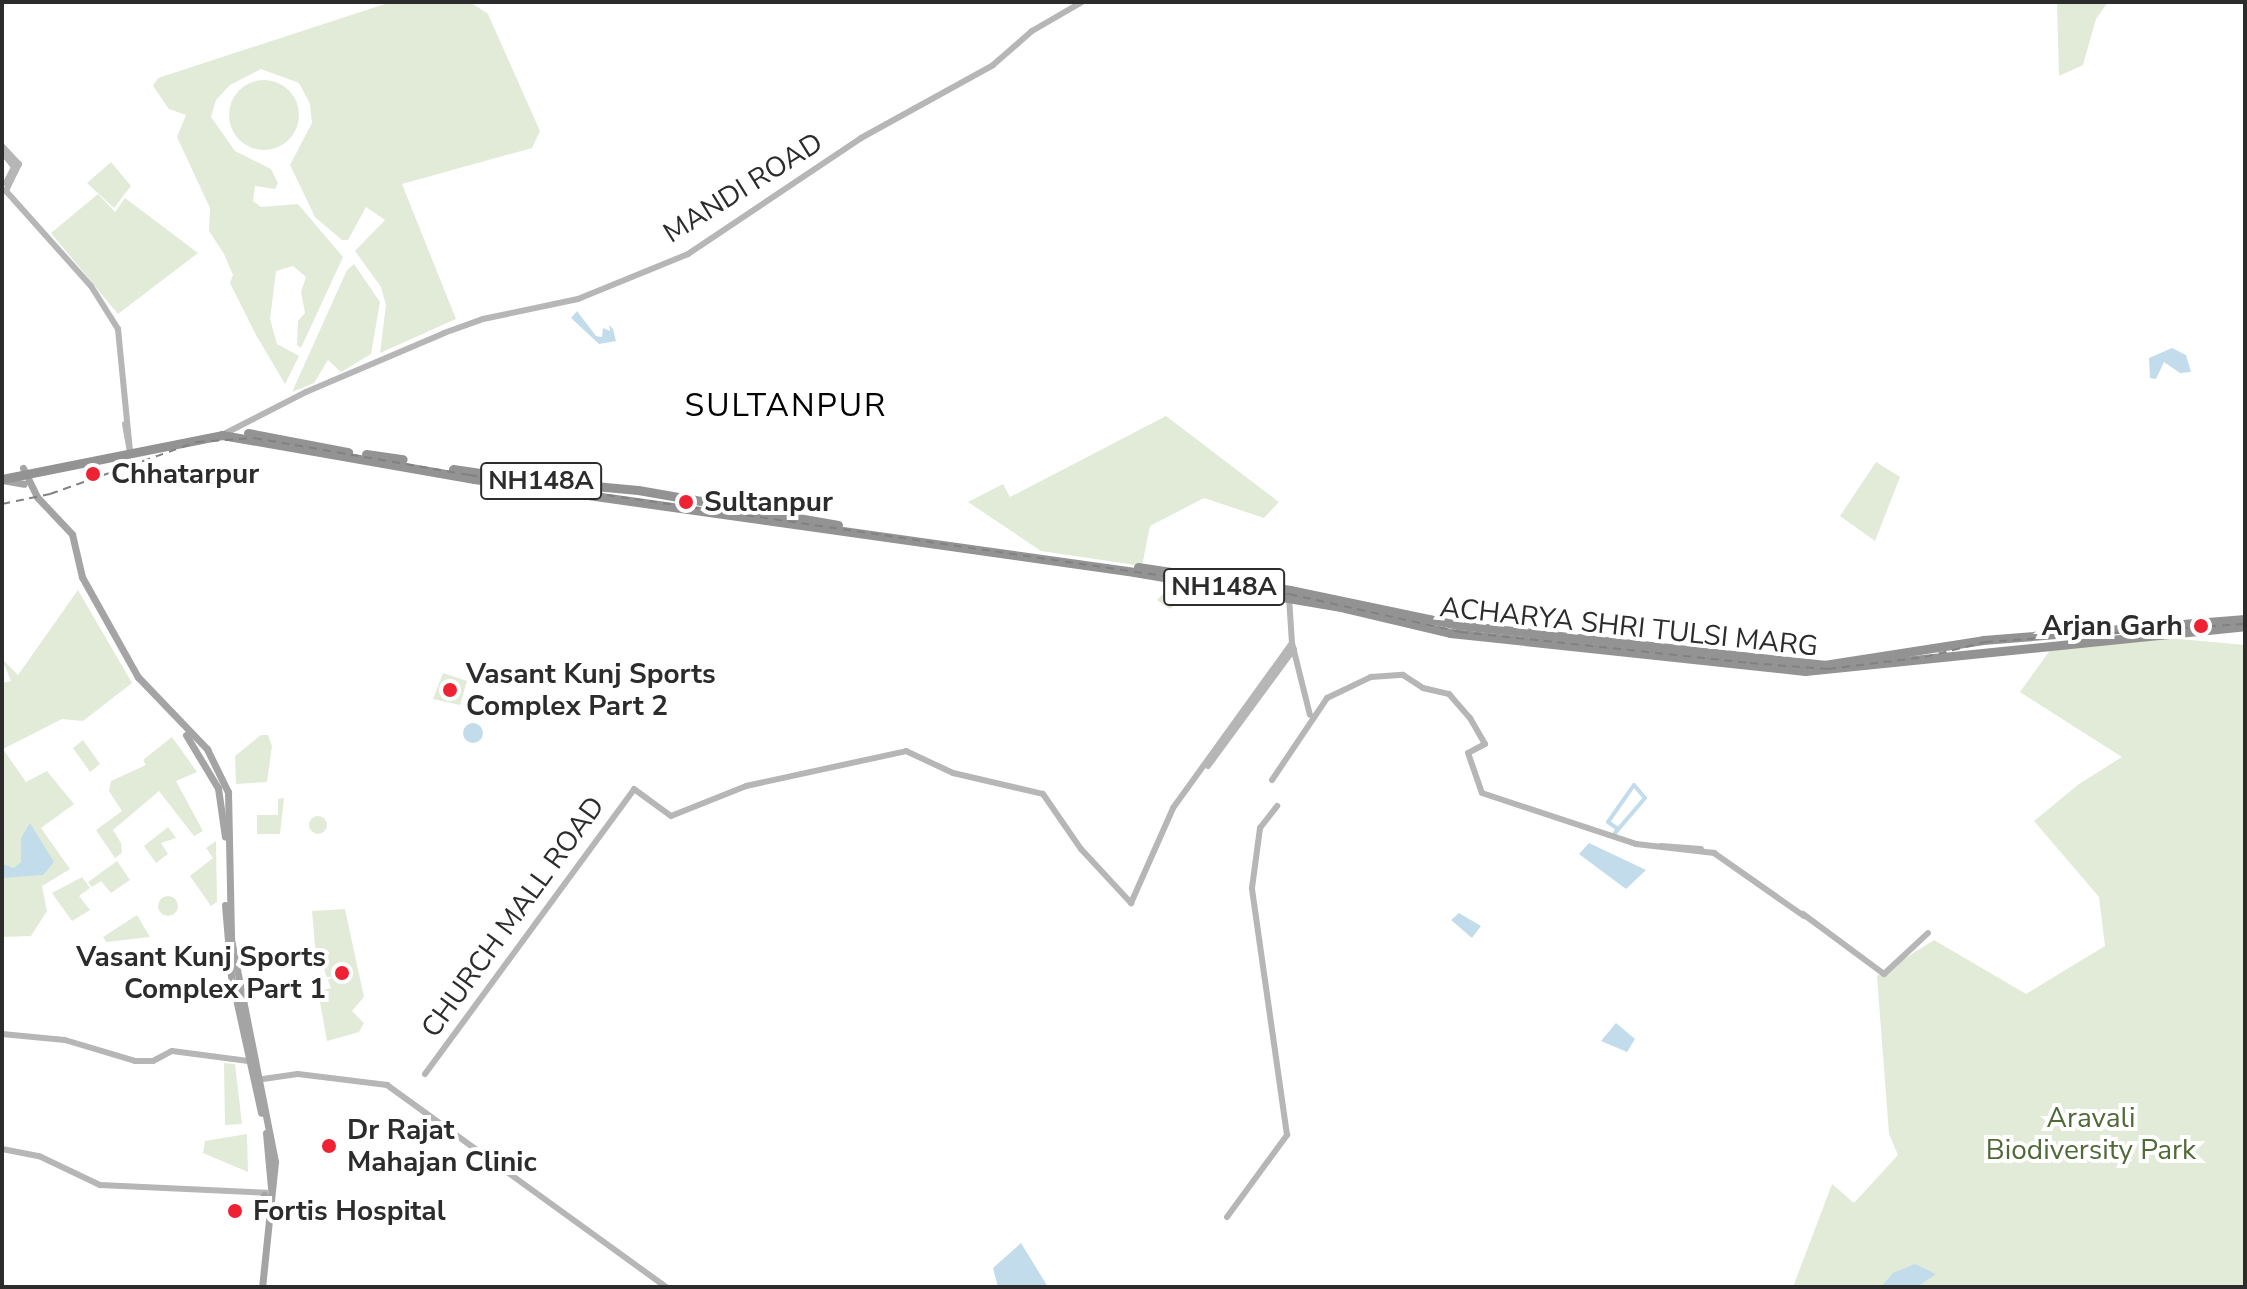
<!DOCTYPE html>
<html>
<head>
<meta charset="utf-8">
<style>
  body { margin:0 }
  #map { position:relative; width:2247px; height:1289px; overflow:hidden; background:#fff; font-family:"Nunito Sans",sans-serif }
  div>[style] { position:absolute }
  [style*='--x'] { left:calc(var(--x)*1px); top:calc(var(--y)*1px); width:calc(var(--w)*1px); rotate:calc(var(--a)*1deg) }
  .green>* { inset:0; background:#e2ebd8 }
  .round { border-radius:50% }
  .water>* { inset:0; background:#c2dcec }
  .canal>* { height:4px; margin:-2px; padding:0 2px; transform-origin:2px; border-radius:2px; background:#c2dcec }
  .secondary>* { height:6px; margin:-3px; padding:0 3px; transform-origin:3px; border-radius:3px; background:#b6b6b6 }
  .primary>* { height:7px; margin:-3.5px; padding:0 3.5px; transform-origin:3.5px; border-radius:3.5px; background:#a4a4a4 }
  .highway>* { height:9px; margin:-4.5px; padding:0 4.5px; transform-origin:4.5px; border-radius:4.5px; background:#939393 }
  .rail>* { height:2px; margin-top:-1px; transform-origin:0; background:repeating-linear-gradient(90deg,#818181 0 8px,transparent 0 14px) }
  .dots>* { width:22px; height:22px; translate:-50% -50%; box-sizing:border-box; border:4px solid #fff; border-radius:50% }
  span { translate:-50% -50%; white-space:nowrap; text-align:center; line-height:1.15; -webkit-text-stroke:8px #fff; paint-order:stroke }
  .shield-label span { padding:2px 6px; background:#fff; border:2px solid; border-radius:6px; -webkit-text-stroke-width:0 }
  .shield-label { font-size:26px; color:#2c2c2c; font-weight:700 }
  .street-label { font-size:28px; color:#2c2c2c }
  .poi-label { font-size:28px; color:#2c2c2c; font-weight:700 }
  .left { translate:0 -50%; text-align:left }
  .right { translate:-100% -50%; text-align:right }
  .park-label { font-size:28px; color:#4f6937 }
  .quarter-label { font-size:32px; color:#000; letter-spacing:2px }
  .frame { position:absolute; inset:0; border:4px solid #2c2c2c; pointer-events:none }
</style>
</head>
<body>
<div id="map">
  <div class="green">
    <i style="clip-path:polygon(391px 2px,470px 2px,488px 14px,540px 131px,532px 148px,402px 184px,456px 319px,380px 353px,386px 305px,381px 287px,355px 251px,385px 220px,366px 207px,348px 240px,342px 240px,315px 217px,290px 165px,312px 123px,310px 104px,299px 83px,261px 69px,230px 85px,216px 100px,211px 117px,235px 151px,271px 169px,278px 183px,275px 189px,255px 186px,253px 201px,261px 207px,298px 204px,343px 257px,301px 348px,297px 345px,298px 321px,305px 313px,301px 292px,306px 277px,293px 266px,276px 271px,270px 319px,277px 344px,299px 356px,285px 384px,256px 335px,230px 283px,233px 275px,224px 254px,209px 231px,210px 208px,177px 137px,186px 115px,169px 109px,153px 86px,158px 78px)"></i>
    <i style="clip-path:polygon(2057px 2px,2108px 2px,2096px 19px,2083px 65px,2059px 76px)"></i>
    <i class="round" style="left:229px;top:80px;width:70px;height:70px"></i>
    <i style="clip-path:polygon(111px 162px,131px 186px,114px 208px,87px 183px)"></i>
    <i style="clip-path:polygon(98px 194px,115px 212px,125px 198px,198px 253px,118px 314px,51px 233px)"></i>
    <i style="clip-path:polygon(354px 264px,380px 302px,371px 354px,341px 372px,328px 360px,314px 383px,292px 392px,347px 270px)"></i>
    <i style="clip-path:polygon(1166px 416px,1279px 502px,1264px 518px,1204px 498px,1150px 526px,1142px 566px,1041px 551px,968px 502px,1003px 484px,1010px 497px)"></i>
    <i style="clip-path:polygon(1876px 462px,1900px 477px,1875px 541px,1840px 516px)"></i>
    <i style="clip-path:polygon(78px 590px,132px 683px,83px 721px,62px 719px,3px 749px,26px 782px,47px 771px,74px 804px,41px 828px,70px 869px,42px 886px,47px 911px,31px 936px,2px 937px,2px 683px,11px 681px,2px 659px,18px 675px)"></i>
    <i style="clip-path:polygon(1165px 592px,1183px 595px,1184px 597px,1170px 609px,1157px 600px)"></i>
    <i style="clip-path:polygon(2169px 638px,2245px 645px,2245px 1287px,1793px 1287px,1832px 1184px,1854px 1203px,1898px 1155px,1889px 1134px,1877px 976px,1934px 940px,2026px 994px,2105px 946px,2099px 897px,2034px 821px,2079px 784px,2122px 757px,2020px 692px,2053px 646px)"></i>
    <i style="clip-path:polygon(443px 673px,467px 681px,460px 705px,433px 699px)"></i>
    <i style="clip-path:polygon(261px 735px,268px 735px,272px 746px,267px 782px,236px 784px,235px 756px)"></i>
    <i style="clip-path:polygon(172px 737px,197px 772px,176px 781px,203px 831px,194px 836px,159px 791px,113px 830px,121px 843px,122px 853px,115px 858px,96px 830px,122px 811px,109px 791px,111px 781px,146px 765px,143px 760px)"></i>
    <i style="clip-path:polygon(83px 740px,100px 764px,90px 772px,73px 748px)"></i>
    <i style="clip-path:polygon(284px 798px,280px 834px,257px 834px,257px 815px,278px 815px,278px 799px)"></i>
    <i class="round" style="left:309px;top:816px;width:18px;height:18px"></i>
    <i style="clip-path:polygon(168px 827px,176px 838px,161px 843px,168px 854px,156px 863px,144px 846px)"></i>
    <i style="clip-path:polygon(216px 841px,217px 902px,211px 906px,190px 876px,213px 858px,206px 848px)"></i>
    <i style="clip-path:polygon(117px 861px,130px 880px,111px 893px,101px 881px,92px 887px,88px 882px)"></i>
    <i style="clip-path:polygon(82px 877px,90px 888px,79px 896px,90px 910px,72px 921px,52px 893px)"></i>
    <i class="round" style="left:158px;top:896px;width:20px;height:20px"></i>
    <i style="clip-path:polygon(345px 909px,364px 997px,352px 1011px,364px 1023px,359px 1032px,327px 1041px,318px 992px,331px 988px,315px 946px,312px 911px)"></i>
    <i style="clip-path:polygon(137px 915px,150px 937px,106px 942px,103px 937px)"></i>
    <i style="clip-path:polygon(224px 1063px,235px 1064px,242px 1124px,225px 1125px)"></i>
    <i style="clip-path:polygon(247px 1134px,248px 1172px,203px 1153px,205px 1141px)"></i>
  </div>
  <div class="water">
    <i style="clip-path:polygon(577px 311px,596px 336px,602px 337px,603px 328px,610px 331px,609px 325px,613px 329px,616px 341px,599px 344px,571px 318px)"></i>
    <i style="clip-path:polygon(2172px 348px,2186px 355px,2191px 372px,2180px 373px,2164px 362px,2156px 379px,2150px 378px,2149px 358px)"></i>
    <i class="round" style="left:463px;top:723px;width:20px;height:20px"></i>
    <i style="clip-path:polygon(30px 823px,54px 862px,43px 875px,2px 878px,2px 864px,14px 868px,21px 862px,21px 838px)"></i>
    <i style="clip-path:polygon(1589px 843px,1646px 870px,1626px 889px,1579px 854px)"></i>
    <i style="clip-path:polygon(1459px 913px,1481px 926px,1472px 938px,1451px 920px)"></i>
    <i style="clip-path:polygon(1616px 1023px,1635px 1039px,1627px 1052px,1601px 1041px)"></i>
    <i style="clip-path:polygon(1021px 1243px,1048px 1287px,998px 1287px,993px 1268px)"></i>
    <i style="clip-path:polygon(1915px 1264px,1936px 1274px,1917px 1287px,1881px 1287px,1893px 1273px)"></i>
  </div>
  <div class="canal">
    <i style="--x:1634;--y:785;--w:17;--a:50"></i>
    <i style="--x:1645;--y:798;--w:46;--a:130.6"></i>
    <i style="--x:1615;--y:833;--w:5;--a:-53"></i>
    <i style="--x:1618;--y:829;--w:12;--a:-145"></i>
    <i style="--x:1608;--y:822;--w:45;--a:-54.9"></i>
  </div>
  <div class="secondary">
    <i style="--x:2;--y:146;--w:25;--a:47"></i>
    <i style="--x:19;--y:164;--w:30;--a:116"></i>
    <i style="--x:6;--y:191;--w:127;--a:48.2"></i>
    <i style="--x:91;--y:286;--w:51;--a:57.9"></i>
    <i style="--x:118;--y:329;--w:123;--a:84.4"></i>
    <i style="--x:2;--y:152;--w:19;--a:51"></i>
    <i style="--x:14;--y:167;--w:18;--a:117"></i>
    <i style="--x:125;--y:424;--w:27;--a:80"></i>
    <i style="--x:222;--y:435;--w:94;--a:-27.1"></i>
    <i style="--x:306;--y:392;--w:150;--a:-23.1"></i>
    <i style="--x:444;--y:333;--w:41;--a:-19.7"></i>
    <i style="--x:483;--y:319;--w:97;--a:-11.9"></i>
    <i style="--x:578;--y:299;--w:119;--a:-22.2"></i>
    <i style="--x:688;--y:254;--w:208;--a:-33.8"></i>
    <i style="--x:861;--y:138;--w:151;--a:-28.9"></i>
    <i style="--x:993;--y:65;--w:52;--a:-41.1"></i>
    <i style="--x:1032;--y:31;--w:58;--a:-30.1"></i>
    <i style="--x:1289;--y:597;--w:46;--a:86.3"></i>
    <i style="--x:1292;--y:643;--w:74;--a:76"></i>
    <i style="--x:1208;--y:766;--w:145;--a:-53.7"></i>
    <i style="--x:1272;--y:780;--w:99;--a:-56.1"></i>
    <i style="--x:1327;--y:698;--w:49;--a:-25.5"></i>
    <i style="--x:1371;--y:677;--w:32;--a:-4"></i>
    <i style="--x:1403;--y:675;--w:24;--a:33"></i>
    <i style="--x:1423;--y:688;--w:27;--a:13"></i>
    <i style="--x:1449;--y:694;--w:32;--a:49"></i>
    <i style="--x:1470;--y:718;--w:30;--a:60"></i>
    <i style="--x:1485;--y:744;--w:19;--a:152"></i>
    <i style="--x:1468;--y:753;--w:42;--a:70.7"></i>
    <i style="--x:1482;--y:793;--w:162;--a:18.3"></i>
    <i style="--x:1636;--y:844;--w:79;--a:6.6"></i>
    <i style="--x:1714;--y:853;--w:110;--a:35"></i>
    <i style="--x:1661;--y:846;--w:40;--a:4.3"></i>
    <i style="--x:1803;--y:914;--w:101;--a:36.5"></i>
    <i style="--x:1884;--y:974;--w:60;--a:-43"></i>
    <i style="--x:2;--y:1034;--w:63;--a:5.4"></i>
    <i style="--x:65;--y:1040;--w:73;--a:16.7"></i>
    <i style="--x:135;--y:1061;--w:18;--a:0"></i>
    <i style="--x:153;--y:1061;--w:21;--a:-28"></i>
    <i style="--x:172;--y:1051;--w:77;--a:7.5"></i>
    <i style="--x:425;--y:1074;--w:353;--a:-53.7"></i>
    <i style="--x:634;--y:789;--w:46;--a:36.1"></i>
    <i style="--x:671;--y:816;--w:81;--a:-21.8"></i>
    <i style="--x:746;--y:786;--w:164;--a:-12.3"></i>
    <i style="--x:906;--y:751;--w:52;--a:25.1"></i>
    <i style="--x:953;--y:773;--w:92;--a:13.1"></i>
    <i style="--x:1043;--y:794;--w:67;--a:55.4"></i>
    <i style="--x:1081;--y:849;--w:74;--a:47.2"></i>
    <i style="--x:1131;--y:903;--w:104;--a:-66.1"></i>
    <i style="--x:1173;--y:808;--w:203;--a:-54.2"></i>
    <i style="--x:256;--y:1080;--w:42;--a:-8.1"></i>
    <i style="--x:298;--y:1074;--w:90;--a:7"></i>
    <i style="--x:387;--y:1085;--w:344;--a:35.9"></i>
    <i style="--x:2;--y:1149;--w:38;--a:11"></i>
    <i style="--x:39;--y:1156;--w:68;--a:25.4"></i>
    <i style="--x:100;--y:1185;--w:167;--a:2.7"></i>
    <i style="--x:1227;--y:1217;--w:102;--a:-53.8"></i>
    <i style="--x:1287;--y:1135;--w:249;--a:-98.1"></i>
    <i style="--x:1252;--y:888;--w:61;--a:-82.4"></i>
    <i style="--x:1260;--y:828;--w:28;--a:-52"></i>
  </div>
  <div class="primary">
    <i style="--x:23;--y:468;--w:32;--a:64"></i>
    <i style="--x:37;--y:497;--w:51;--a:46.6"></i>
    <i style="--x:72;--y:534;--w:44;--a:76.9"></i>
    <i style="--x:82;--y:577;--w:115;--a:60.8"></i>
    <i style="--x:138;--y:677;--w:100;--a:46.2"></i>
    <i style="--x:207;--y:749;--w:48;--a:64"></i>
    <i style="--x:228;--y:792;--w:147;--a:88.8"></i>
    <i style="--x:231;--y:939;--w:227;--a:78.8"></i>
    <i style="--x:275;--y:1162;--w:126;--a:95.9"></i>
    <i style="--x:2;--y:480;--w:22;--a:10"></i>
    <i style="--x:186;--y:735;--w:62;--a:58.9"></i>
    <i style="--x:218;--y:788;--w:49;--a:81.9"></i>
    <i style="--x:225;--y:905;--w:71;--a:85.2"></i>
    <i style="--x:231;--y:976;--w:140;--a:77.6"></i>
    <i style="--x:266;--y:1133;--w:55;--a:84.8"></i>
    <i style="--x:264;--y:1195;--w:10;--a:53"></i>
  </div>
  <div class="highway">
    <i style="--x:248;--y:433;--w:102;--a:10.8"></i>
    <i style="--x:366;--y:454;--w:37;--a:8"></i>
    <i style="--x:453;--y:469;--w:62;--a:8.4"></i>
    <i style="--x:2;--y:479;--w:224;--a:-11.3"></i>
    <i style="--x:222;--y:435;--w:256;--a:9.9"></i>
    <i style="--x:474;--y:479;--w:667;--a:8.02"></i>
    <i style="--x:1134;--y:572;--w:210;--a:9.6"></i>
    <i style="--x:1341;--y:607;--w:112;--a:13.4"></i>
    <i style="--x:1450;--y:633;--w:357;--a:6.1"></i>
    <i style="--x:1805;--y:671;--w:442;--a:-5.8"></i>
    <i style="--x:552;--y:482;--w:86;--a:5.3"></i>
    <i style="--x:638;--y:490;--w:203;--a:9.9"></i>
    <i style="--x:1138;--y:567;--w:154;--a:8.6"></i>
    <i style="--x:1290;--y:590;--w:172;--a:11.8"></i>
    <i style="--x:1458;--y:625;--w:368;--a:6.2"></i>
    <i style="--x:1824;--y:665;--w:161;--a:-8.9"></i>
    <i style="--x:1983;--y:640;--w:263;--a:-4.6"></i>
  </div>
  <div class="rail">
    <i style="--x:2;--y:504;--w:49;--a:-11.8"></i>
    <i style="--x:50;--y:494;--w:156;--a:-19.5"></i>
    <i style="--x:197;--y:442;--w:57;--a:-4"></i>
    <i style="--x:254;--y:438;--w:218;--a:9.8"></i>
    <i style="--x:469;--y:475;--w:829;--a:8.26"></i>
    <i style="--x:1289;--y:594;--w:175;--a:12.5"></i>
    <i style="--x:1460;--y:632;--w:292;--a:6.1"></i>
    <i style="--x:1750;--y:663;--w:78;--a:4.4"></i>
    <i style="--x:1828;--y:669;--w:98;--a:-7.1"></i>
    <i style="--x:1925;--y:657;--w:62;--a:-14"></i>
    <i style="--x:1985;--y:642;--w:261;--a:-4"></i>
  </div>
  <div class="dots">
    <i style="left:93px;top:474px;background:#e23"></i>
    <i style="left:686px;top:502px;background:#e23"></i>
    <i style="left:2201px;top:626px;background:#e23"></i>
    <i style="left:450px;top:690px;background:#e23"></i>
    <i style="left:342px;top:973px;background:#e23"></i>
    <i style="left:329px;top:1146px;background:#e23"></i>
    <i style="left:235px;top:1211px;background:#e23"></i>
  </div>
  <div class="shield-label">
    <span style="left:541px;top:481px">NH148A</span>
    <span style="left:1224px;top:587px">NH148A</span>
  </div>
  <div class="street-label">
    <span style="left:743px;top:188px;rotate:-32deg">MANDI ROAD</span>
    <span style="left:1629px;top:627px;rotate:6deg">ACHARYA SHRI TULSI MARG</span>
    <span style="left:513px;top:917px;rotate:-54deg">CHURCH MALL ROAD</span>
  </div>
  <div class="poi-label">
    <span class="left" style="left:111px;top:474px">Chhatarpur</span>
    <span class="left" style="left:704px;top:502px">Sultanpur</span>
    <span class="right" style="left:2183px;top:626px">Arjan Garh</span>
    <span class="left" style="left:466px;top:690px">Vasant Kunj Sports<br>Complex Part 2</span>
    <span class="right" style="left:326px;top:973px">Vasant Kunj Sports<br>Complex Part 1</span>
    <span class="left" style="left:347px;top:1146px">Dr Rajat<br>Mahajan Clinic</span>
    <span class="left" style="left:253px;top:1211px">Fortis Hospital</span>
  </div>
  <div class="park-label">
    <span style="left:2091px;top:1134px">Aravali<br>Biodiversity Park</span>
  </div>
  <div class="quarter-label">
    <span style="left:786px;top:406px">SULTANPUR</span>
  </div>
  <div class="frame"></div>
</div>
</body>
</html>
